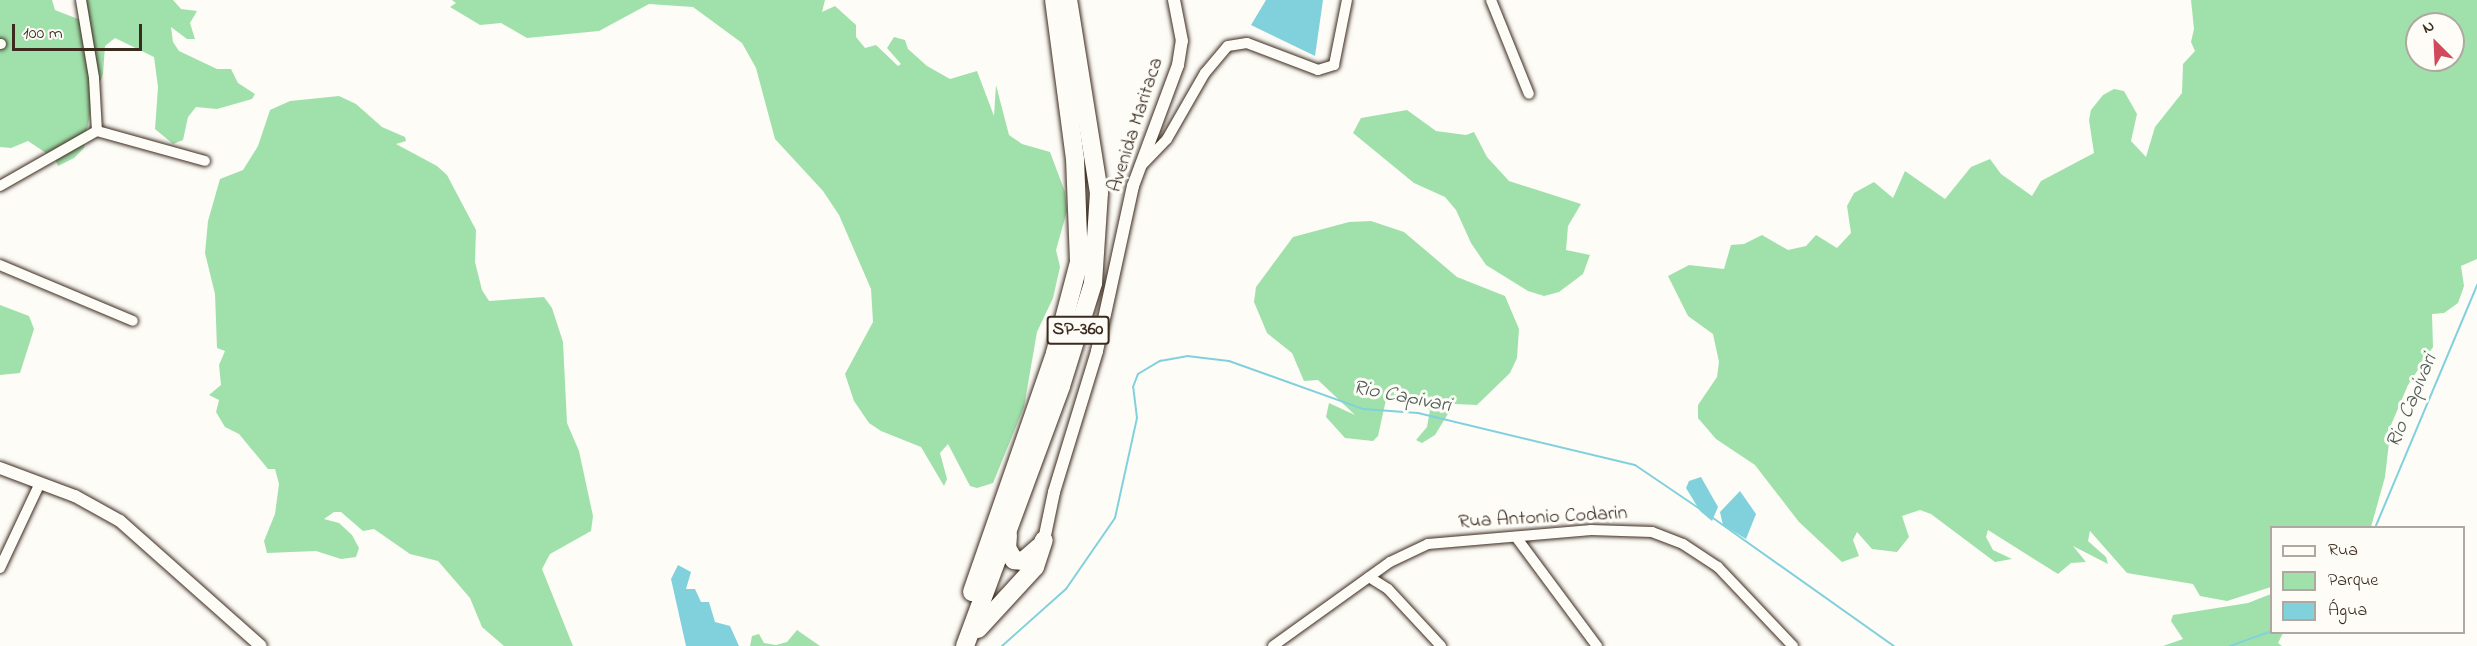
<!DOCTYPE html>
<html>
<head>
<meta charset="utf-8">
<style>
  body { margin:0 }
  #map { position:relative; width:2477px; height:646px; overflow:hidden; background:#fdfcf7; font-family:"Indie Flower",sans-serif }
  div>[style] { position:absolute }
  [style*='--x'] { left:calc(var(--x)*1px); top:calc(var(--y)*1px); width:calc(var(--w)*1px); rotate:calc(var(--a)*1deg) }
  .green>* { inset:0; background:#a0e1ab }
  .water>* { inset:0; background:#81d1dd }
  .stream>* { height:2px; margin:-1px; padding:0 1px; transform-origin:1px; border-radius:1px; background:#81d1dd }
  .roads { filter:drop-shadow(0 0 2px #3b2a1e) drop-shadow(0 0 2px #3b2a1e) }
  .minor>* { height:10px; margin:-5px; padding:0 5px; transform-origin:5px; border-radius:5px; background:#fdfcf7 }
  .tertiary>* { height:12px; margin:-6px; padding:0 6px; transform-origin:6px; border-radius:6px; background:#fdfcf7 }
  .motorway>* { height:18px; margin:-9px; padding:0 9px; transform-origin:9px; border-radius:9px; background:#fdfcf7 }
  span { translate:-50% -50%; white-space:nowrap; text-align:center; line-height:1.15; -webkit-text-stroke:6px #fdfcf7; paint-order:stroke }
  .shield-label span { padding:2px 4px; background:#fdfcf7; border:2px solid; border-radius:4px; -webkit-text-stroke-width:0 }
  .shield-label { font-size:18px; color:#3b2a1e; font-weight:700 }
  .street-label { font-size:20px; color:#3b2a1e }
  .water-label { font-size:21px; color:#505c57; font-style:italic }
  .legend { position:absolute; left:2270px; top:526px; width:195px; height:108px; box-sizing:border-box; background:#fdfcf7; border:2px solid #afa8a0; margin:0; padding:8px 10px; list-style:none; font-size:18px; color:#3b2a1e }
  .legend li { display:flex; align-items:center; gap:12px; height:30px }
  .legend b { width:30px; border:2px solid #afa8a0 }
  .north { position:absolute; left:2405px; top:12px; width:60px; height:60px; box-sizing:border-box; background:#fdfcf7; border:2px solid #afa8a0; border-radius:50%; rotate:336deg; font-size:16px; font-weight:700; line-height:24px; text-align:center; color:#3b2a1e }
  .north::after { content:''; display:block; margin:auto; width:21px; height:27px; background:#d1495b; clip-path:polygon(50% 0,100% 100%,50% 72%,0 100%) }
  .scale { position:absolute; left:12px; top:24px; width:130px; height:27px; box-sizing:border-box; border:3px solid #3b2a1e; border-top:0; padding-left:8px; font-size:18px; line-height:21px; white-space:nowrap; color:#3b2a1e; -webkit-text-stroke:4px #fdfcf7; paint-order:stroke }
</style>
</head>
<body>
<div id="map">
  <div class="green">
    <i style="clip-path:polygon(0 0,52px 0,55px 10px,78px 19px,83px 18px,84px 0,173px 0,181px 9px,197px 11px,190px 23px,195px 39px,187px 39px,171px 27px,173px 42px,179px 51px,217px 69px,231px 69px,238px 83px,255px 94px,252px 99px,217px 109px,196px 107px,188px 117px,183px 140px,173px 144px,155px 129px,158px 87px,154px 57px,115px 38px,105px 46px,103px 74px,92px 102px,84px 148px,74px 158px,58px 166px,55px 159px,28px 141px,11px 148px,0 147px)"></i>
    <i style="clip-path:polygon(452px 0,825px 0,822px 12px,835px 6px,856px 25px,856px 37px,865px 48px,876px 45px,898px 66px,901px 64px,887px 48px,894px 37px,905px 40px,908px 49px,927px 66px,950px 79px,977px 71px,994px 116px,996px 85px,1009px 135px,1022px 144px,1050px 152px,1065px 192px,1067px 211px,1056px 250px,1060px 267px,1053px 298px,1037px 332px,1024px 407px,993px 483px,977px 488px,970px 486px,948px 444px,940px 453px,947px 479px,944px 486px,921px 447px,881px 431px,869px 423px,854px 401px,845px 374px,873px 322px,871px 289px,839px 215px,823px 191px,775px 139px,756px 68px,742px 43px,693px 7px,649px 4px,599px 31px,527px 38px,501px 23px,480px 25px,450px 7px,456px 3px)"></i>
    <i style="clip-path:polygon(evenodd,2191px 0,2477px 0,2477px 259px,2461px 266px,2464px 286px,2458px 303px,2444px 313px,2432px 314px,2433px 347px,2408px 385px,2391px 425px,2385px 477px,2371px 527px,2272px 528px,2271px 587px,2227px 601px,2200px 596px,2193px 584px,2127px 573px,2090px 531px,2088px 541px,2106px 557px,2108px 564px,2073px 546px,2086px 562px,2071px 563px,2058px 574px,1988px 530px,1986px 537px,1993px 550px,2012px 559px,1995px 562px,1931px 514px,1920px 510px,1902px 516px,1909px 537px,1897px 552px,1872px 549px,1857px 532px,1853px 540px,1859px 556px,1842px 562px,1799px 522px,1755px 465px,1716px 439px,1698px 418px,1698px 405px,1717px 377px,1719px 362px,1713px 334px,1688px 316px,1668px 276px,1689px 265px,1724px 269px,1731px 245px,1744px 244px,1762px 235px,1788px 250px,1806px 246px,1816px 235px,1837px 248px,1851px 233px,1847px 206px,1854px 193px,1874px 182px,1893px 198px,1905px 171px,1945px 199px,1971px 167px,1990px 159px,2001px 174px,2032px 196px,2041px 181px,2094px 153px,2089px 120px,2091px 110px,2103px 95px,2114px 89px,2124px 91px,2137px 114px,2131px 141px,2146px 157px,2155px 127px,2182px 93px,2183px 64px,2195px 51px,2191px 42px,2194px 29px,2191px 0,2417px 24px,2453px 24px,2453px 60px,2417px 60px,2417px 24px)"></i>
    <i style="clip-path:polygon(339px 96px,356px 104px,382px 127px,405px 137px,406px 141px,396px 144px,437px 166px,447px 175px,476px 230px,475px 262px,482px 290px,489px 301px,544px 297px,552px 308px,563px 342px,567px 423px,579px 451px,593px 516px,591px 531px,550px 554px,542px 569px,573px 646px,504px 646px,482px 627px,470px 598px,438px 561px,410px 554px,374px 529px,363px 531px,341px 512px,334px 512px,324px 519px,339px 523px,352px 535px,359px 548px,356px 557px,341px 559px,316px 551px,267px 553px,264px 541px,275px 514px,279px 484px,275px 469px,268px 469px,239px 434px,225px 427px,216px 412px,219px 400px,209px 395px,221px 385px,219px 365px,225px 351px,217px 348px,215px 294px,205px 253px,208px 221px,220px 179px,243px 170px,258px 146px,270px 110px,290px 101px)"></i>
    <i style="clip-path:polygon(1407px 110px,1436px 131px,1466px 135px,1474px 132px,1487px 157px,1509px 181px,1581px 204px,1568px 226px,1566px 250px,1590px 255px,1583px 274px,1559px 292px,1544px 296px,1528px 291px,1486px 265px,1471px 243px,1456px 210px,1445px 197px,1414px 183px,1353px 133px,1361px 118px)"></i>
    <i style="clip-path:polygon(1371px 221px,1404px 232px,1457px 277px,1505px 296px,1519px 329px,1517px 358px,1510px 373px,1477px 405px,1454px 404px,1435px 435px,1422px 443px,1416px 440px,1427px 427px,1430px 410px,1416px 401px,1387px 395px,1378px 436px,1373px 441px,1345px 438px,1326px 417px,1329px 403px,1355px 415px,1318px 380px,1304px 381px,1292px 353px,1267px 333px,1254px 302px,1256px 287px,1293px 237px,1349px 222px)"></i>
    <i style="clip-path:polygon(0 305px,29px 316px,34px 329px,20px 373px,0 375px)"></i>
    <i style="clip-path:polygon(2271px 594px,2272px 632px,2283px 633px,2278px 643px,2282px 646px,2163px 646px,2183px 639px,2171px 621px,2173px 615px,2248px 603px)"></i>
    <i style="clip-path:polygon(797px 630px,820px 646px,750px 646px,752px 636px,759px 634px,764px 643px,776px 645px,787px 642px)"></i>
  </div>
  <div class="water">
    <i style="clip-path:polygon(1266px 0,1323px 0,1315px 56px,1251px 25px)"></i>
    <i style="clip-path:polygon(1701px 477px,1718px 507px,1712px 521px,1700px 511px,1686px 488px,1689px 481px)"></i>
    <i style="clip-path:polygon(1740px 491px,1756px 514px,1746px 539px,1723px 525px,1720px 512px)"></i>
    <i style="clip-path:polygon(678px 565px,691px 572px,686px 589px,695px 589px,701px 602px,709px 602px,715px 622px,730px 626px,739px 646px,686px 646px,671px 579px)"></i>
  </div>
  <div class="stream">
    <i style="--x:1713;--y:518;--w:222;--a:35.3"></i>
    <i style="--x:2375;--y:528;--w:264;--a:-67.2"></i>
    <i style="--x:1002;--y:646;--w:86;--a:-41.7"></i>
    <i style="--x:1066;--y:589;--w:86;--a:-55.4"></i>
    <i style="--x:1115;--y:518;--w:102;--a:-77.6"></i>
    <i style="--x:1137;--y:418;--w:31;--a:-97"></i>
    <i style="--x:1133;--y:387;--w:14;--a:-69"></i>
    <i style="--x:1138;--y:374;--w:26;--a:-31"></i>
    <i style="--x:1160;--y:361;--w:27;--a:-10"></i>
    <i style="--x:1187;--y:356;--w:42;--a:6.8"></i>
    <i style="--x:1229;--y:361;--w:142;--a:19.7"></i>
    <i style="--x:1363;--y:409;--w:55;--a:4.2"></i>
    <i style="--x:1418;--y:413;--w:223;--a:13.5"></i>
    <i style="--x:1635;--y:465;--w:78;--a:34.1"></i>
    <i style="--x:2230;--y:646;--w:45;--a:-19.7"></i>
  </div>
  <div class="roads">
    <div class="minor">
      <i style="--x:81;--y:0;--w:79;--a:80.5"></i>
      <i style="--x:94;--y:78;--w:53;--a:86.8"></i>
      <i style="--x:1491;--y:0;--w:101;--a:68"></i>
      <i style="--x:0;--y:44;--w:1;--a:0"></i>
      <i style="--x:1141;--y:166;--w:37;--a:-46"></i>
      <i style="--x:1167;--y:139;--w:76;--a:-60.1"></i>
      <i style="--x:1205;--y:73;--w:35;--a:-50"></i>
      <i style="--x:1228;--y:46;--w:19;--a:-9"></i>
      <i style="--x:1247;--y:43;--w:76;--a:20.8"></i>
      <i style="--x:1318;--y:70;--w:17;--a:-17"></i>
      <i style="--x:1334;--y:65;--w:66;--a:-78.7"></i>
      <i style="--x:0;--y:186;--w:112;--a:-29.6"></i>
      <i style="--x:97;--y:131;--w:112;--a:15.5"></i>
      <i style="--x:0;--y:265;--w:144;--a:22.8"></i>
      <i style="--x:1516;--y:537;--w:136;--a:53.4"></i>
      <i style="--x:0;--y:568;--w:94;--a:-64.8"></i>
      <i style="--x:1369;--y:577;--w:22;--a:32"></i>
      <i style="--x:1388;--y:589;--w:78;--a:47.1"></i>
      <i style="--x:1273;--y:646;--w:144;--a:-35.7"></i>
      <i style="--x:1390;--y:562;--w:42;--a:-25.3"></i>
      <i style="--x:1428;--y:544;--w:164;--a:-4.9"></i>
      <i style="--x:1591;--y:530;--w:61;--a:1.9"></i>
      <i style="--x:1652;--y:532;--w:33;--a:21"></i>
      <i style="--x:1683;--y:544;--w:42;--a:33.3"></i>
      <i style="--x:1718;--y:567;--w:109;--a:46.5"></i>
    </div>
    <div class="tertiary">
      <i style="--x:0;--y:468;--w:80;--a:20.5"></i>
      <i style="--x:75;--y:496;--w:51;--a:29.1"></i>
      <i style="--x:120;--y:521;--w:188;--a:41.6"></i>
      <i style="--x:1044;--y:540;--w:49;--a:-78.2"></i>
      <i style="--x:1054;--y:492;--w:147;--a:-73"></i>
      <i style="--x:1097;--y:351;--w:169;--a:-77.7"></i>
      <i style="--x:1133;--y:186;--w:129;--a:-69.6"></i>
      <i style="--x:1178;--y:65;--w:24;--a:-81"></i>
      <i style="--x:1182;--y:41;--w:42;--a:-101"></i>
    </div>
    <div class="motorway">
      <i style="--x:1008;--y:535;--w:13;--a:94"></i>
      <i style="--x:1007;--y:548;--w:14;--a:60"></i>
      <i style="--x:1014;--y:560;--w:9;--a:6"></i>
      <i style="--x:1023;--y:561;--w:21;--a:-41"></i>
      <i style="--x:972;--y:592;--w:253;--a:-70.8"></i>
      <i style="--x:1055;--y:353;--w:94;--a:-75.2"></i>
      <i style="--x:1079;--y:262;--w:103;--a:-92.2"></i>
      <i style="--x:1075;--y:159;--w:160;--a:-97.5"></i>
      <i style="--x:978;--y:629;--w:84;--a:-47.4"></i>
      <i style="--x:1035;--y:567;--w:28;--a:-72"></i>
      <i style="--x:965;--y:646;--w:277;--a:-69.7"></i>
      <i style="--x:1061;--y:386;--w:108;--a:-72.7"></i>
      <i style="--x:1093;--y:283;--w:90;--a:-86.2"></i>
      <i style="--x:1099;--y:193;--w:195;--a:-99.1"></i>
    </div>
  </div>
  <div class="shield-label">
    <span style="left:1078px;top:330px">SP-360</span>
  </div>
  <div class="street-label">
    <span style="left:1136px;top:125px;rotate:-72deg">Avenida Maritaca</span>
    <span style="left:1543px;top:518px;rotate:-3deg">Rua Antonio Codarin</span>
  </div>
  <div class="water-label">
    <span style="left:1402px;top:397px;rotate:11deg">Rio Capivari</span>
    <span style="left:2412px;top:401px;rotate:-67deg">Rio Capivari</span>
  </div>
  <ul class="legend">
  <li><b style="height:8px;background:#fdfcf7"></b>Rua</li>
  <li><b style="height:16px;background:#a0e1ab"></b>Parque</li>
  <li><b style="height:16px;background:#81d1dd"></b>Água</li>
  </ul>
  <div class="north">N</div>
  <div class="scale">100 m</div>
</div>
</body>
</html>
